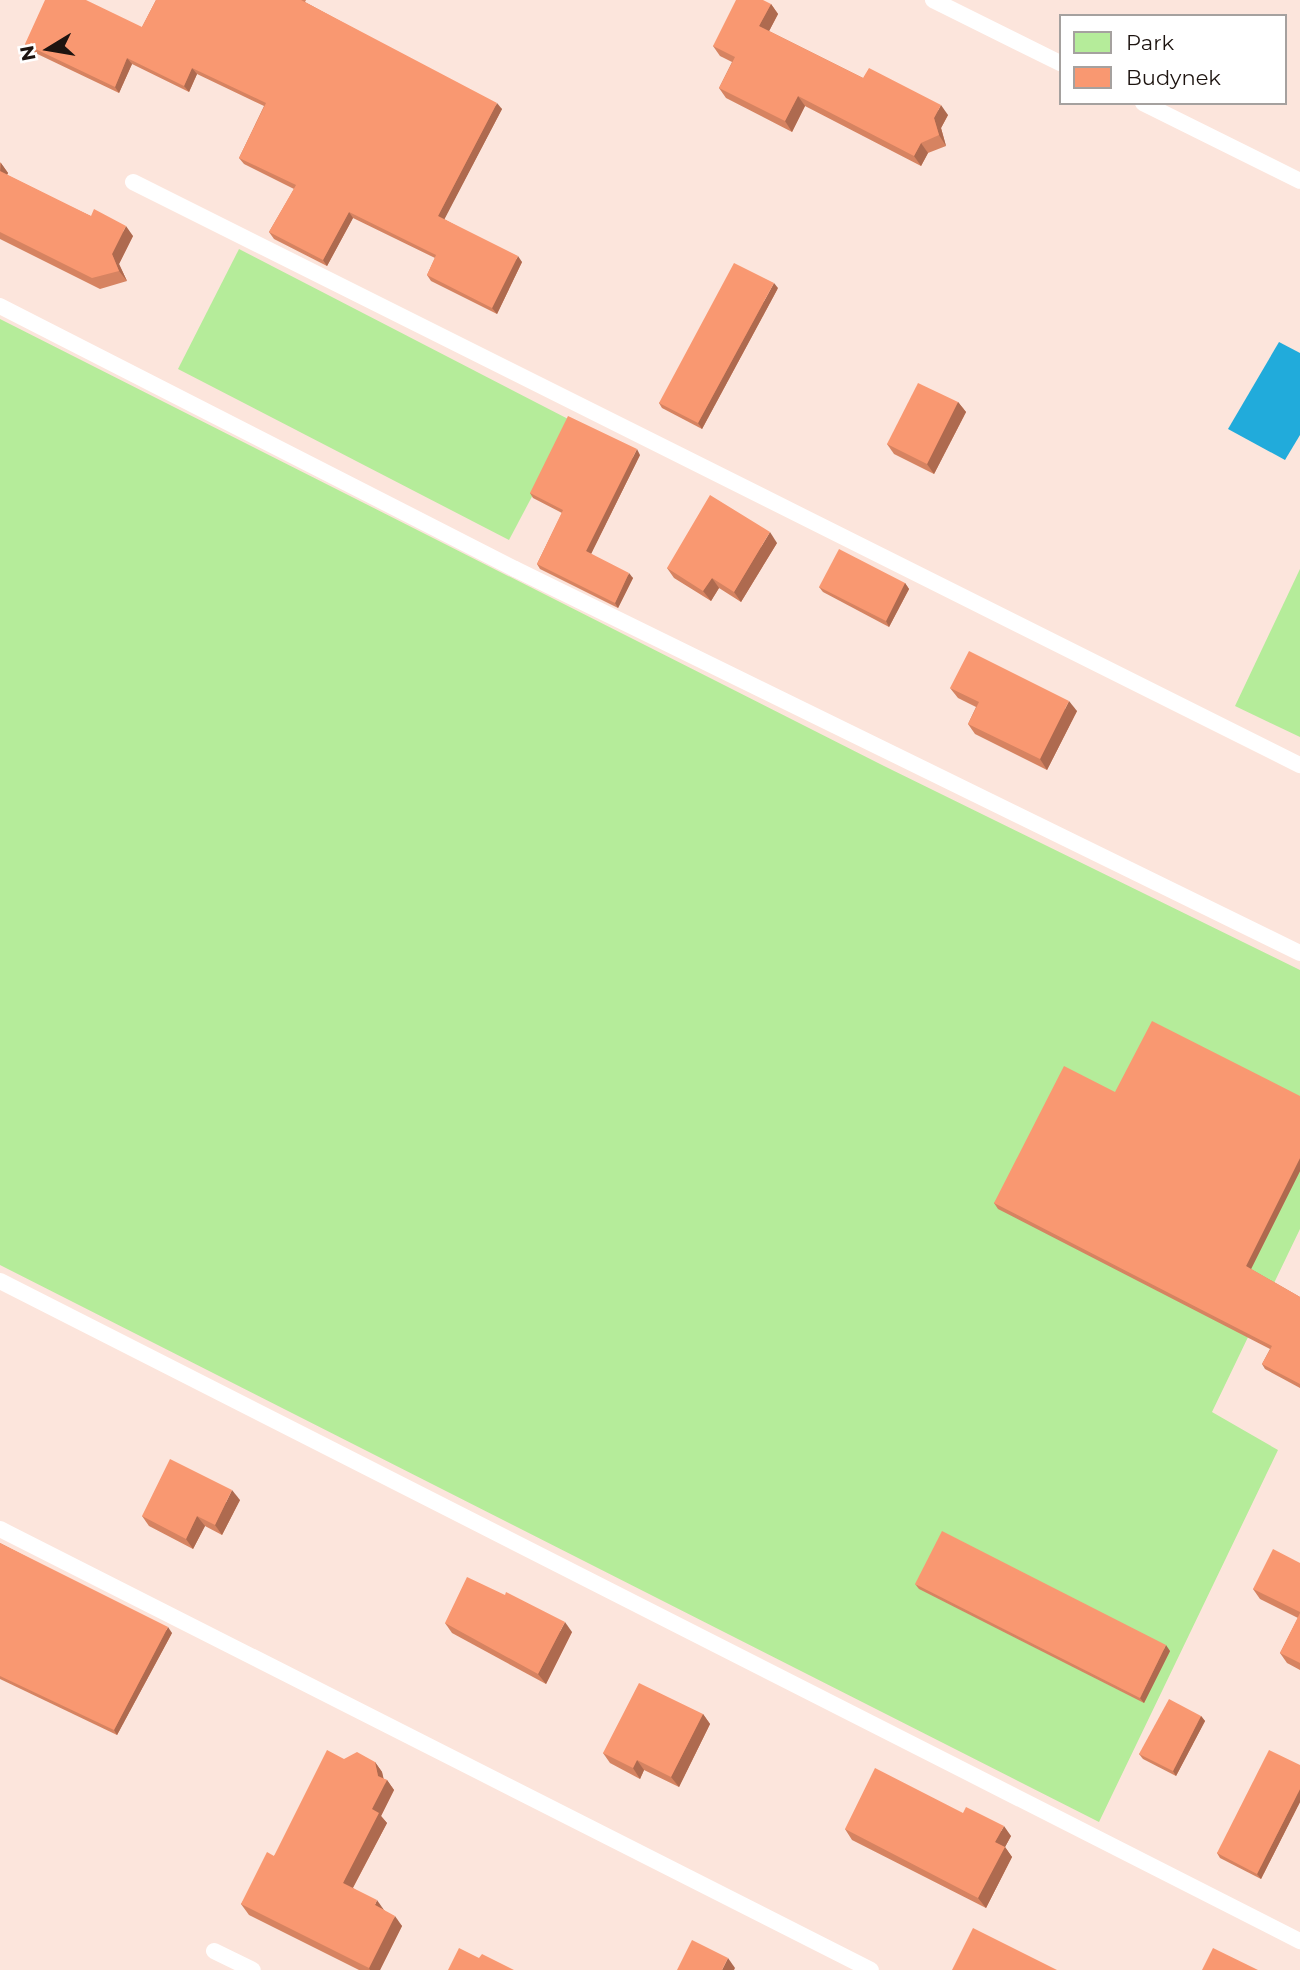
<!DOCTYPE html>
<html>
<head>
<meta charset="utf-8">
<style>
  body { margin:0 }
  #map { position:relative; width:1300px; height:1970px; overflow:hidden; background:#fce5dc; font-family:Montserrat,sans-serif }
  div>[style] { position:absolute }
  [style*='--x'] { left:calc(var(--x)*1px); top:calc(var(--y)*1px); width:calc(var(--w)*1px); rotate:calc(var(--a)*1deg) }
  .green>* { inset:0; background:#b5ec9a }
  .water>* { inset:0; background:#21abdb }
  .lane>* { height:16px; margin:-8px; padding:0 8px; transform-origin:8px; border-radius:8px; background:#fff }
  .wall>* { inset:0; background:#d68361 }
  .shaded-wall>* { inset:0; background:#ae6a4f }
  .building>* { inset:0; background:#f99871 }
  span { translate:-50% -50%; white-space:nowrap; text-align:center; line-height:1.15; -webkit-text-stroke:5px #fff; paint-order:stroke }
  .legend { position:absolute; left:1059px; top:14px; width:228px; height:91px; box-sizing:border-box; background:#fff; border:2px solid #a5a19f; margin:0; padding:9px 12px; list-style:none; font-size:21px; color:#1d1410 }
  .legend li { display:flex; align-items:center; gap:14px; height:35px }
  .legend b { width:35px; border:2px solid #a5a19f }
  .north { position:absolute; left:14px; top:14px; width:70px; height:70px; -webkit-text-stroke:5px #fff; paint-order:stroke; rotate:259deg; font-size:19px; font-weight:700; line-height:28px; text-align:center; color:#1d1410 }
  .north::after { content:''; display:block; margin:auto; width:24px; height:32px; background:#1d1410; clip-path:polygon(50% 0,100% 100%,50% 72%,0 100%) }
</style>
</head>
<body>
<div id="map">
  <div class="green">
    <i style="clip-path:polygon(239px 249px,572px 421px,509px 540px,178px 369px)"></i>
    <i style="clip-path:polygon(0 319px,884px 766px,1300px 970px,1300px 1229px,1212px 1412px,1278px 1450px,1099px 1822px,0 1265px)"></i>
    <i style="clip-path:polygon(1300px 569px,1300px 737px,1235px 706px)"></i>
  </div>
  <div class="water">
    <i style="clip-path:polygon(1279px 342px,1300px 353px,1300px 435px,1285px 460px,1228px 429px)"></i>
  </div>
  <div class="lane">
    <i style="--x:933;--y:0;--w:142;--a:26.4"></i>
    <i style="--x:1143;--y:103;--w:175;--a:26.4"></i>
    <i style="--x:133;--y:182;--w:1305;--a:26.55"></i>
    <i style="--x:0;--y:306;--w:578;--a:27.05"></i>
    <i style="--x:515;--y:569;--w:874;--a:26.07"></i>
    <i style="--x:0;--y:1281;--w:1458;--a:26.92"></i>
    <i style="--x:0;--y:1529;--w:976;--a:26.85"></i>
    <i style="--x:214;--y:1951;--w:43;--a:26"></i>
  </div>
  <div class="wall">
    <i style="clip-path:polygon(156px 0,306px 0,305px 2px,502px 109px,444px 219px,522px 262px,497px 314px,431px 281px,427px 275px,435px 258px,353px 218px,327px 266px,274px 239px,269px 232px,294px 189px,244px 164px,239px 158px,264px 106px,197px 74px,189px 92px,132px 64px,119px 93px,29px 50px,25px 44px,142px 27px)"></i>
    <i style="clip-path:polygon(771px 4px,778px 14px,769px 31px,863px 78px,948px 115px,941px 128px,946px 146px,928px 153px,921px 166px,805px 106px,792px 132px,726px 98px,719px 88px,732px 62px,720px 56px,713px 46px)"></i>
    <i style="clip-path:polygon(0 162px,8px 173px,7px 175px,63px 203px,133px 236px,119px 264px,127px 281px,100px 289px,0 239px)"></i>
    <i style="clip-path:polygon(778px 288px,702px 429px,662px 408px,659px 403px)"></i>
    <i style="clip-path:polygon(958px 402px,966px 412px,934px 474px,894px 454px,887px 444px)"></i>
    <i style="clip-path:polygon(640px 455px,591px 554px,633px 578px,618px 608px,540px 569px,537px 564px,562px 513px,533px 498px,530px 493px)"></i>
    <i style="clip-path:polygon(777px 543px,741px 602px,719px 588px,711px 601px,674px 578px,667px 568px)"></i>
    <i style="clip-path:polygon(905px 583px,909px 589px,889px 627px,823px 592px,819px 587px)"></i>
    <i style="clip-path:polygon(950px 688px,1077px 711px,1047px 770px,975px 734px,968px 724px,976px 707px,958px 698px)"></i>
    <i style="clip-path:polygon(1115px 1092px,1300px 1096px,1300px 1171px,1251px 1269px,1300px 1297px,1300px 1388px,1265px 1369px,1262px 1364px,1270px 1349px,998px 1209px,994px 1203px)"></i>
    <i style="clip-path:polygon(240px 1500px,222px 1535px,205px 1526px,193px 1549px,149px 1526px,142px 1516px)"></i>
    <i style="clip-path:polygon(0 1543px,172px 1633px,117px 1735px,0 1679px)"></i>
    <i style="clip-path:polygon(1300px 1563px,1300px 1670px,1287px 1663px,1280px 1653px,1298px 1618px,1260px 1599px,1253px 1589px)"></i>
    <i style="clip-path:polygon(915px 1584px,1170px 1651px,1144px 1703px,919px 1589px)"></i>
    <i style="clip-path:polygon(445px 1623px,572px 1632px,546px 1684px,452px 1633px)"></i>
    <i style="clip-path:polygon(703px 1714px,710px 1724px,679px 1787px,644px 1770px,640px 1779px,610px 1763px,603px 1753px)"></i>
    <i style="clip-path:polygon(1201px 1716px,1205px 1721px,1176px 1776px,1143px 1759px,1139px 1754px)"></i>
    <i style="clip-path:polygon(375px 1762px,382px 1772px,383px 1779px,387px 1780px,394px 1790px,381px 1816px,387px 1823px,353px 1888px,384px 1910px,402px 1926px,380px 1970px,359px 1970px,249px 1915px,241px 1904px,274px 1856px)"></i>
    <i style="clip-path:polygon(1300px 1765px,1300px 1802px,1261px 1879px,1220px 1858px,1217px 1853px)"></i>
    <i style="clip-path:polygon(963px 1813px,1011px 1836px,1005px 1847px,1012px 1857px,986px 1908px,852px 1840px,845px 1829px)"></i>
  </div>
  <div class="shaded-wall">
    <i style="clip-path:polygon(771px 4px,778px 14px,766px 37px,759px 26px)"></i>
    <i style="clip-path:polygon(127px 58px,132px 64px,119px 93px,115px 87px)"></i>
    <i style="clip-path:polygon(192px 68px,197px 74px,189px 92px,184px 86px)"></i>
    <i style="clip-path:polygon(798px 96px,805px 106px,792px 132px,785px 121px)"></i>
    <i style="clip-path:polygon(497px 103px,502px 109px,443px 222px,438px 216px)"></i>
    <i style="clip-path:polygon(941px 105px,948px 115px,941px 128px,946px 146px,939px 135px,934px 118px)"></i>
    <i style="clip-path:polygon(921px 143px,928px 153px,921px 166px,914px 156px)"></i>
    <i style="clip-path:polygon(1px 163px,8px 173px,4px 180px,0 174px)"></i>
    <i style="clip-path:polygon(349px 212px,353px 218px,327px 266px,323px 260px)"></i>
    <i style="clip-path:polygon(126px 226px,133px 236px,119px 264px,127px 281px,119px 271px,112px 254px)"></i>
    <i style="clip-path:polygon(518px 256px,522px 262px,497px 314px,492px 308px)"></i>
    <i style="clip-path:polygon(774px 283px,778px 288px,702px 429px,698px 423px)"></i>
    <i style="clip-path:polygon(958px 402px,966px 412px,934px 474px,927px 464px)"></i>
    <i style="clip-path:polygon(637px 449px,640px 455px,590px 556px,586px 551px)"></i>
    <i style="clip-path:polygon(770px 532px,777px 543px,741px 602px,734px 592px)"></i>
    <i style="clip-path:polygon(629px 573px,633px 578px,618px 608px,615px 603px)"></i>
    <i style="clip-path:polygon(712px 578px,719px 588px,711px 601px,703px 591px)"></i>
    <i style="clip-path:polygon(905px 583px,909px 589px,889px 627px,886px 621px)"></i>
    <i style="clip-path:polygon(1069px 701px,1077px 711px,1047px 770px,1040px 759px)"></i>
    <i style="clip-path:polygon(1300px 1158px,1300px 1171px,1250px 1271px,1246px 1266px)"></i>
    <i style="clip-path:polygon(232px 1490px,240px 1500px,222px 1535px,215px 1525px)"></i>
    <i style="clip-path:polygon(197px 1516px,205px 1526px,193px 1549px,186px 1539px)"></i>
    <i style="clip-path:polygon(565px 1622px,572px 1632px,546px 1684px,538px 1674px)"></i>
    <i style="clip-path:polygon(168px 1627px,172px 1633px,117px 1735px,114px 1730px)"></i>
    <i style="clip-path:polygon(1166px 1645px,1170px 1651px,1144px 1703px,1140px 1698px)"></i>
    <i style="clip-path:polygon(703px 1714px,710px 1724px,679px 1787px,671px 1777px)"></i>
    <i style="clip-path:polygon(1201px 1716px,1205px 1721px,1176px 1776px,1173px 1771px)"></i>
    <i style="clip-path:polygon(637px 1760px,644px 1770px,640px 1779px,633px 1768px)"></i>
    <i style="clip-path:polygon(375px 1762px,382px 1772px,385px 1784px,387px 1780px,394px 1790px,381px 1816px,387px 1823px,350px 1893px,343px 1883px,372px 1809px,378px 1776px)"></i>
    <i style="clip-path:polygon(1300px 1789px,1300px 1802px,1261px 1879px,1257px 1874px)"></i>
    <i style="clip-path:polygon(1004px 1826px,1011px 1836px,1005px 1847px,1012px 1857px,986px 1908px,978px 1898px,995px 1842px)"></i>
    <i style="clip-path:polygon(377px 1900px,384px 1910px,375px 1905px)"></i>
    <i style="clip-path:polygon(395px 1916px,402px 1926px,380px 1970px,370px 1970px,369px 1968px)"></i>
    <i style="clip-path:polygon(728px 1958px,735px 1968px,734px 1970px,722px 1970px)"></i>
  </div>
  <div class="building">
    <i style="clip-path:polygon(45px 0,86px 0,142px 27px,156px 0,301px 0,497px 103px,438px 216px,518px 256px,492px 308px,427px 275px,436px 255px,349px 212px,323px 260px,269px 232px,296px 185px,239px 158px,266px 103px,192px 68px,184px 86px,127px 58px,115px 87px,25px 44px)"></i>
    <i style="clip-path:polygon(736px 0,763px 0,771px 4px,759px 26px,863px 78px,869px 68px,941px 105px,934px 118px,939px 135px,921px 143px,914px 156px,798px 96px,785px 121px,719px 88px,735px 57px,713px 46px)"></i>
    <i style="clip-path:polygon(0 171px,91px 216px,94px 209px,126px 226px,112px 254px,119px 271px,92px 278px,0 232px)"></i>
    <i style="clip-path:polygon(734px 263px,774px 283px,698px 423px,659px 403px)"></i>
    <i style="clip-path:polygon(918px 383px,958px 402px,927px 464px,887px 444px)"></i>
    <i style="clip-path:polygon(568px 416px,637px 449px,586px 551px,629px 573px,615px 603px,537px 564px,563px 510px,530px 493px)"></i>
    <i style="clip-path:polygon(710px 495px,770px 532px,734px 592px,712px 578px,703px 591px,667px 568px)"></i>
    <i style="clip-path:polygon(839px 549px,905px 583px,886px 621px,819px 587px)"></i>
    <i style="clip-path:polygon(969px 651px,1069px 701px,1040px 759px,968px 724px,979px 702px,950px 688px)"></i>
    <i style="clip-path:polygon(1152px 1021px,1300px 1096px,1300px 1158px,1246px 1266px,1300px 1297px,1300px 1384px,1262px 1364px,1272px 1346px,994px 1203px,1064px 1066px,1115px 1092px)"></i>
    <i style="clip-path:polygon(170px 1459px,232px 1490px,215px 1525px,197px 1516px,186px 1539px,142px 1516px)"></i>
    <i style="clip-path:polygon(942px 1531px,1166px 1645px,1140px 1698px,915px 1584px)"></i>
    <i style="clip-path:polygon(0 1543px,168px 1627px,114px 1730px,0 1676px)"></i>
    <i style="clip-path:polygon(1273px 1549px,1300px 1563px,1300px 1612px,1253px 1589px)"></i>
    <i style="clip-path:polygon(467px 1577px,505px 1595px,506px 1592px,565px 1622px,538px 1674px,445px 1623px)"></i>
    <i style="clip-path:polygon(1300px 1613px,1300px 1663px,1280px 1653px)"></i>
    <i style="clip-path:polygon(639px 1683px,703px 1714px,671px 1777px,637px 1760px,633px 1768px,603px 1753px)"></i>
    <i style="clip-path:polygon(1169px 1699px,1201px 1716px,1173px 1771px,1139px 1754px)"></i>
    <i style="clip-path:polygon(327px 1750px,344px 1759px,357px 1752px,375px 1762px,378px 1776px,387px 1780px,372px 1809px,379px 1813px,343px 1883px,377px 1900px,375px 1905px,395px 1916px,369px 1968px,241px 1904px,267px 1852px,274px 1856px)"></i>
    <i style="clip-path:polygon(1269px 1750px,1300px 1765px,1300px 1789px,1257px 1874px,1217px 1853px)"></i>
    <i style="clip-path:polygon(875px 1768px,963px 1813px,966px 1807px,1004px 1826px,995px 1842px,1005px 1847px,978px 1898px,845px 1829px)"></i>
    <i style="clip-path:polygon(973px 1928px,1057px 1970px,952px 1970px)"></i>
    <i style="clip-path:polygon(692px 1940px,728px 1958px,722px 1970px,677px 1970px)"></i>
    <i style="clip-path:polygon(459px 1948px,479px 1958px,482px 1954px,514px 1970px,448px 1970px)"></i>
    <i style="clip-path:polygon(1213px 1948px,1258px 1970px,1202px 1970px)"></i>
  </div>
  <ul class="legend">
  <li><b style="height:19px;background:#b5ec9a"></b>Park</li>
  <li><b style="height:19px;background:#f99871"></b>Budynek</li>
  </ul>
  <div class="north">N</div>
</div>
</body>
</html>
